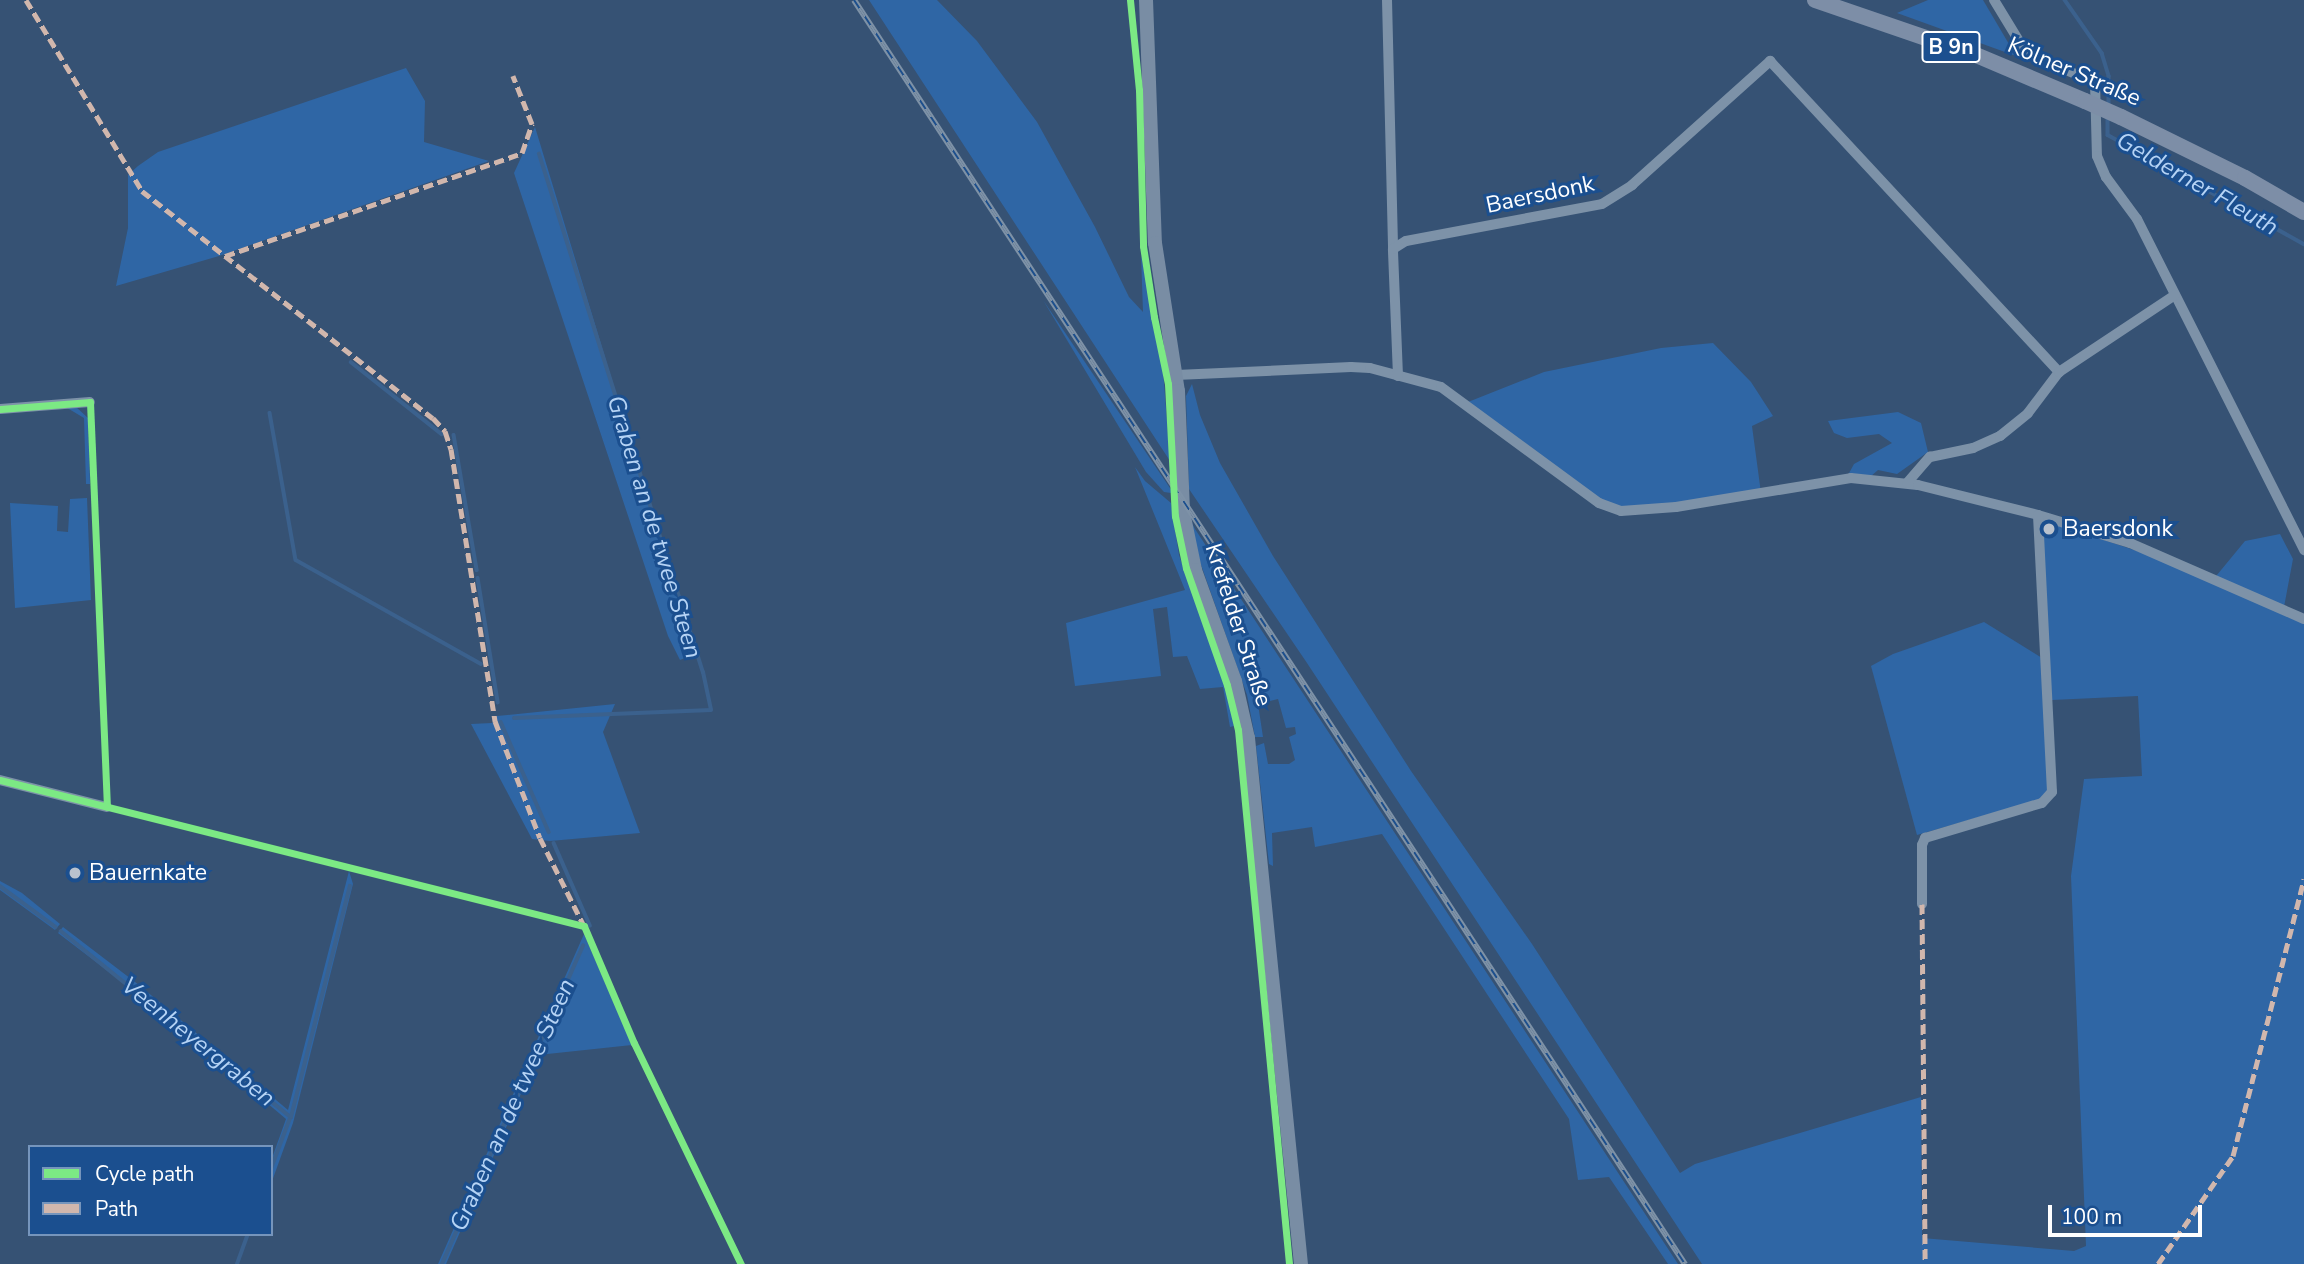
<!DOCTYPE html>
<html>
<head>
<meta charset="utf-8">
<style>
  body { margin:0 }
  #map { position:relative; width:2304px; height:1264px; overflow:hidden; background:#365274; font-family:"Nunito Sans",sans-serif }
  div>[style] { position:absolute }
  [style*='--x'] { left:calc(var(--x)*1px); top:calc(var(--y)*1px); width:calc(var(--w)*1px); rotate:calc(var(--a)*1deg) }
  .green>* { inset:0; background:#2f66a5 }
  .stream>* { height:3.5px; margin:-1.75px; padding:0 1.75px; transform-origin:1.75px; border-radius:1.75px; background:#3b618d }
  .minor>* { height:10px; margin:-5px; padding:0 5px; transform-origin:5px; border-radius:5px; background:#7d92a8 }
  .secondary>* { height:14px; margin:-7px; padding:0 7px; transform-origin:7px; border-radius:7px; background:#798da4 }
  .primary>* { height:16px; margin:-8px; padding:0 8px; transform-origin:8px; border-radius:8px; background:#7d8ea7 }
  .rail>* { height:6px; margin-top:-3px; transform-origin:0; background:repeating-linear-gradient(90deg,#1b4f8f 0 10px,#7e92a7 0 20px); box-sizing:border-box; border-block:2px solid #7e92a7 }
  .primary-bridge>* { height:16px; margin:-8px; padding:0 8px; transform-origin:8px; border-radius:8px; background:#7d8ea7 }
  .quiet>* { height:5px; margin-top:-2.5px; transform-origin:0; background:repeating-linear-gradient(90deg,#d1b7ad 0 10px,transparent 0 15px) }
  .cycleway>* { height:7px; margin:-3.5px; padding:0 3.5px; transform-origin:3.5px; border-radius:3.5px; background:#7ce984 }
  .dots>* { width:19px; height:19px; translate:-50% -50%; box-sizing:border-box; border:4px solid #1b4f8f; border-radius:50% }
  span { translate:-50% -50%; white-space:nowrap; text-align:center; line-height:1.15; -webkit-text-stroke:6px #1b4f8f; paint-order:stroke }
  .shield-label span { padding:2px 5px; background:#1b4f8f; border:2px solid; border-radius:5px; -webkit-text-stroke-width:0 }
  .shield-label { font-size:21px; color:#fff; font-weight:700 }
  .street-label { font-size:23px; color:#fff }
  .poi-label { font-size:23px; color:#fff }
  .left { translate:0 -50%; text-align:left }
  .water-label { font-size:24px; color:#b5d3f5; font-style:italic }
  .legend { position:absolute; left:28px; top:1145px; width:245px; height:91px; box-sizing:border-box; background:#1b4f8f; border:2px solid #7695bc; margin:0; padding:9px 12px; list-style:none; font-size:21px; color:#fff }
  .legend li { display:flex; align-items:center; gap:14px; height:35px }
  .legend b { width:35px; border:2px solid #7695bc }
  .scale { position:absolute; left:2048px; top:1205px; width:154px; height:32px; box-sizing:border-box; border:4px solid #fff; border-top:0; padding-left:9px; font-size:21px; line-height:24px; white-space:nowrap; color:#fff; -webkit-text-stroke:5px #1b4f8f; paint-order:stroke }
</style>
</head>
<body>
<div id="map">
  <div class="green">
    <i style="clip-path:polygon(869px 0,937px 0,977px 41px,1037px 122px,1095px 227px,1129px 297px,1143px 312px,1141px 255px,1163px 370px,1170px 461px)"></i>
    <i style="clip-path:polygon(1928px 0,1983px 0,2016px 56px,1897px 13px)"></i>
    <i style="clip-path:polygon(406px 68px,425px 101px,424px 142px,489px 161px,219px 256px,116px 286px,128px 228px,128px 175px,138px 166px,158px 152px)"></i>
    <i style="clip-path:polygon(535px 127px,639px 469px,689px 628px,700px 652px,680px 660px,668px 636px,514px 173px)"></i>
    <i style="clip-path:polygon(1043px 300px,1172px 491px,1171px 493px,1164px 492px,1146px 472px)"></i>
    <i style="clip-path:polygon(1713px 343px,1751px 382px,1773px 416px,1752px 426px,1761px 493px,1620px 509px,1599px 502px,1468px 402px,1544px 372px,1661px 348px)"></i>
    <i style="clip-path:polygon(1192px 384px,1200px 415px,1220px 463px,1273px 556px,1411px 771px,1532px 944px,1680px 1173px,1695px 1164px,1921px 1097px,1922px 1238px,2074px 1251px,2086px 1246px,2071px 876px,2084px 779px,2142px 776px,2138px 696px,2052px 700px,2038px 518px,2173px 563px,2212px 581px,2245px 541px,2280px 534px,2293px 559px,2284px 607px,2304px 621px,2304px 1264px,1702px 1264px,1307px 663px,1189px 489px,1186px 396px)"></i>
    <i style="clip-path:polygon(64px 406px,75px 406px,88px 418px,90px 484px,86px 484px,84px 418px)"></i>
    <i style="clip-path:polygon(1898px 412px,1921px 423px,1928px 452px,1897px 474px,1878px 470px,1870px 477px,1848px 475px,1854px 464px,1892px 443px,1879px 434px,1847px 438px,1834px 433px,1828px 421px)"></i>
    <i style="clip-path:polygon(1135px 467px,1145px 481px,1171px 503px,1179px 555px,1226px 687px,1234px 726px,1230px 727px,1223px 687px,1200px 689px,1187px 656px,1173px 657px,1167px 607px,1153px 609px,1161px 676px,1075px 686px,1066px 623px,1185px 590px)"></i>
    <i style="clip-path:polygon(87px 498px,91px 600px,15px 608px,10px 503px,58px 506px,57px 531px,68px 532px,70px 499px)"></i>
    <i style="clip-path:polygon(1191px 521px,1195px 529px,1678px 1264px,1668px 1264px,1609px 1177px,1578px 1180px,1569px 1119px,1382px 834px,1315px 847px,1312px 827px,1272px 833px,1273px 866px,1269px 864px,1256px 746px,1264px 743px,1268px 764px,1289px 764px,1295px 760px,1289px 737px,1296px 734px,1295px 727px,1286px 728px,1278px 699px,1258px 704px,1263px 737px,1255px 737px,1247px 695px,1200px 562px)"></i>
    <i style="clip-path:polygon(1984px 622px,2042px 658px,2049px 789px,2042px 799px,1917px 835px,1871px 666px,1893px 654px)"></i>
    <i style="clip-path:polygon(615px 704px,603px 732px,640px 833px,550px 841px,532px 839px,471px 724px,492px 723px,497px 716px)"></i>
    <i style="clip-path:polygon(349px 871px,353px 884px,293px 1123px,271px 1184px,271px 1161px,286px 1119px,134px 991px,58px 933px,63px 927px,139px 985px,288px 1110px)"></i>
    <i style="clip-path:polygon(0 881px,22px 893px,60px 924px,55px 930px,0 890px)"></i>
    <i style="clip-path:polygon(584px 934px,632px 1045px,538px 1055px,446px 1264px,438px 1264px)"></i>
  </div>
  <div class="stream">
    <i style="--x:2065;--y:0;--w:65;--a:55.1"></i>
    <i style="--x:2102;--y:53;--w:24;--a:73"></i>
    <i style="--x:2109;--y:76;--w:32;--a:90"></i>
    <i style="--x:2108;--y:115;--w:20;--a:90"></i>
    <i style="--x:2108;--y:135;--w:224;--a:29.1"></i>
    <i style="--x:351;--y:362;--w:116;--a:38.4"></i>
    <i style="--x:270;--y:413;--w:149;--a:80"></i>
    <i style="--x:296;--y:560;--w:212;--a:29.3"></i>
    <i style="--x:454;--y:435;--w:137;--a:80.3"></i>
    <i style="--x:478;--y:578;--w:126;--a:80.8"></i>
    <i style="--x:514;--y:718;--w:197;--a:-2.3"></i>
    <i style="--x:711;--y:710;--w:38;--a:-102"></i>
    <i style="--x:703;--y:673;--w:544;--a:-107.54"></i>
    <i style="--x:501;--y:722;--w:120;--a:66.4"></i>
    <i style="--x:554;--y:843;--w:90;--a:66.3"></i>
    <i style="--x:0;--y:886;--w:69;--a:36.2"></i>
    <i style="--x:61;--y:931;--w:296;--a:39"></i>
    <i style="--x:291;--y:1117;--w:57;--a:110.7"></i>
    <i style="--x:291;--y:1117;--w:238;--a:-75.7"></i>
    <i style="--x:237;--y:1264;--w:32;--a:-70"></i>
    <i style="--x:442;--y:1264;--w:348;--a:-66.1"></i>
  </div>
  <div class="minor">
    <i style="--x:1387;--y:0;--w:249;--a:88.6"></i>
    <i style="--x:1994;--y:0;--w:63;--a:58.6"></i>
    <i style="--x:2027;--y:54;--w:74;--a:22.4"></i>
    <i style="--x:2095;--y:82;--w:74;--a:88.5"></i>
    <i style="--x:2097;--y:156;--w:23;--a:67"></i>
    <i style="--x:2106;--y:177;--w:52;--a:53.6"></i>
    <i style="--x:2137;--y:219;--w:371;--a:63.2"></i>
    <i style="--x:1176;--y:375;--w:175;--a:-2.6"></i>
    <i style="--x:1351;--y:367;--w:19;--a:3"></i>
    <i style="--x:1370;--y:368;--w:73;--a:15"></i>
    <i style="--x:1441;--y:387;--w:196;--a:36.3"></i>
    <i style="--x:1599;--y:503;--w:23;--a:20"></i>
    <i style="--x:1621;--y:511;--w:55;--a:-4.2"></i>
    <i style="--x:1676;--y:507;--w:177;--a:-9.4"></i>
    <i style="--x:1851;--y:478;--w:67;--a:6"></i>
    <i style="--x:1918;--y:485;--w:124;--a:14"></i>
    <i style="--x:2038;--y:515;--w:96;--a:16.9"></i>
    <i style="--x:2130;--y:543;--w:190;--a:23.6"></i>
    <i style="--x:1398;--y:376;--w:127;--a:-92.3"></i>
    <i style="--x:1393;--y:249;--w:15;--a:-32"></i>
    <i style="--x:1406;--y:241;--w:199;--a:-10.7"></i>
    <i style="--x:1602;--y:204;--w:36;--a:-32"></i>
    <i style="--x:1632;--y:185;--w:186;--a:-41.9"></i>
    <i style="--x:1770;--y:61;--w:425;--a:47.1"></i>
    <i style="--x:0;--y:409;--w:90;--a:-4.4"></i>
    <i style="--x:1907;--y:483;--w:35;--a:-49"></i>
    <i style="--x:1930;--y:457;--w:44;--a:-11.8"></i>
    <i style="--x:1973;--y:448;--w:30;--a:-24"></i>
    <i style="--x:2000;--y:436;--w:36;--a:-39"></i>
    <i style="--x:2028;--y:413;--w:51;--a:-52.9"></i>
    <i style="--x:2059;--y:372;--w:139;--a:-33.6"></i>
    <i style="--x:0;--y:780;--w:110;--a:14.2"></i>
    <i style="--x:1922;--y:904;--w:59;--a:-90"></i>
    <i style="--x:1922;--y:845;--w:8;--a:-67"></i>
    <i style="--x:1925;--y:838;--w:122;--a:-16.7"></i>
    <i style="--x:2042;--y:803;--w:15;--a:-48"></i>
    <i style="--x:2052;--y:792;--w:277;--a:-92.9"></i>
  </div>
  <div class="secondary">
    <i style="--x:1146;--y:0;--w:243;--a:87.9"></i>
    <i style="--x:1155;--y:243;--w:150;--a:81.2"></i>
    <i style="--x:1178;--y:391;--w:121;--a:87.6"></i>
    <i style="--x:1183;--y:512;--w:59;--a:78.3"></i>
    <i style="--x:1195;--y:570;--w:118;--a:70.2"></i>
    <i style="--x:1235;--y:681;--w:58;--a:77.2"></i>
    <i style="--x:1248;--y:738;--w:529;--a:84.25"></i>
  </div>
  <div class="primary">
    <i style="--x:1815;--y:0;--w:170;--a:18.9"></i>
    <i style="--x:1976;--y:55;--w:118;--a:22.9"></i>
    <i style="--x:2121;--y:117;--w:138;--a:26.2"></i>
    <i style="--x:2245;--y:178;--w:68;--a:30"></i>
  </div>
  <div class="rail">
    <i style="--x:854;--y:0;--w:1513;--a:56.68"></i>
  </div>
  <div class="primary-bridge">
    <i style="--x:2085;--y:101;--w:39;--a:24"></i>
  </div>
  <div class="quiet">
    <i style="--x:26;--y:0;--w:223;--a:58.7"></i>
    <i style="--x:142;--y:191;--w:369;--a:38"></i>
    <i style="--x:433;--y:418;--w:18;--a:47"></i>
    <i style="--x:445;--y:431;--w:19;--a:72"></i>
    <i style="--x:451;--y:449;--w:276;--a:80.8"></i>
    <i style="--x:495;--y:721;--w:125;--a:69"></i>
    <i style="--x:540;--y:838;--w:101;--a:63.4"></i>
    <i style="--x:225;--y:256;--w:314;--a:-19.1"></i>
    <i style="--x:522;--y:153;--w:31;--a:-71"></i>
    <i style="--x:532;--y:124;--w:52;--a:-111.6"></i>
    <i style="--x:1922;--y:904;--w:360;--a:89.5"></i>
    <i style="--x:2158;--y:1264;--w:131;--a:-55.2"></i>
    <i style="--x:2233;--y:1156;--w:286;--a:-75.6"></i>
  </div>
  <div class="cycleway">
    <i style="--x:1130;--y:0;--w:90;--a:84.3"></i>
    <i style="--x:1139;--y:90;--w:156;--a:88.5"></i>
    <i style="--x:1143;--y:246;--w:72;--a:81.2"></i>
    <i style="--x:1154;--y:317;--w:68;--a:78.2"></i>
    <i style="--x:1168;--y:384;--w:132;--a:87"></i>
    <i style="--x:1175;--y:516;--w:53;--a:78.1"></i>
    <i style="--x:1186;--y:568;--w:124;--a:70.7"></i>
    <i style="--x:1227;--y:685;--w:46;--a:76.3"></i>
    <i style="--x:1238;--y:730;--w:536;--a:84.54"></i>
    <i style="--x:0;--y:409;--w:90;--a:-4.4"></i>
    <i style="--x:90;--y:402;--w:405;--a:87.6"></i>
    <i style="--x:0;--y:780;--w:602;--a:14.04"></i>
    <i style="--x:584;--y:926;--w:127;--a:66.9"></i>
    <i style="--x:634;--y:1043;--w:246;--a:64.2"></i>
  </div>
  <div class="dots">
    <i style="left:2049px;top:529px;background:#b9c2ce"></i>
    <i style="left:75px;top:873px;background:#b9c2ce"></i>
  </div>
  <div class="shield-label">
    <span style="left:1951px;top:47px">B 9n</span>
  </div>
  <div class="street-label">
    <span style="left:2074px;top:72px;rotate:23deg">Kölner Straße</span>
    <span style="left:1540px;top:195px;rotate:-12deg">Baersdonk</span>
    <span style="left:1238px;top:625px;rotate:72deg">Krefelder Straße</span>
  </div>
  <div class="poi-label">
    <span class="left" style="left:2063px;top:529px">Baersdonk</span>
    <span class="left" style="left:89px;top:873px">Bauernkate</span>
  </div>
  <div class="water-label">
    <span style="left:2197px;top:184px;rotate:30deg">Gelderner Fleuth</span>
    <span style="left:654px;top:527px;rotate:73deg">Graben an de twee Steen</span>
    <span style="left:198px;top:1042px;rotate:39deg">Veenheyergraben</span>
    <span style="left:513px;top:1105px;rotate:-66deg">Graben an de twee Steen</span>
  </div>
  <ul class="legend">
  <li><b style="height:9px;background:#7ce984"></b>Cycle path</li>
  <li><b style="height:9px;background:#d1b7ad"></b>Path</li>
  </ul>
  <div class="scale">100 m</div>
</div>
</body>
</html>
